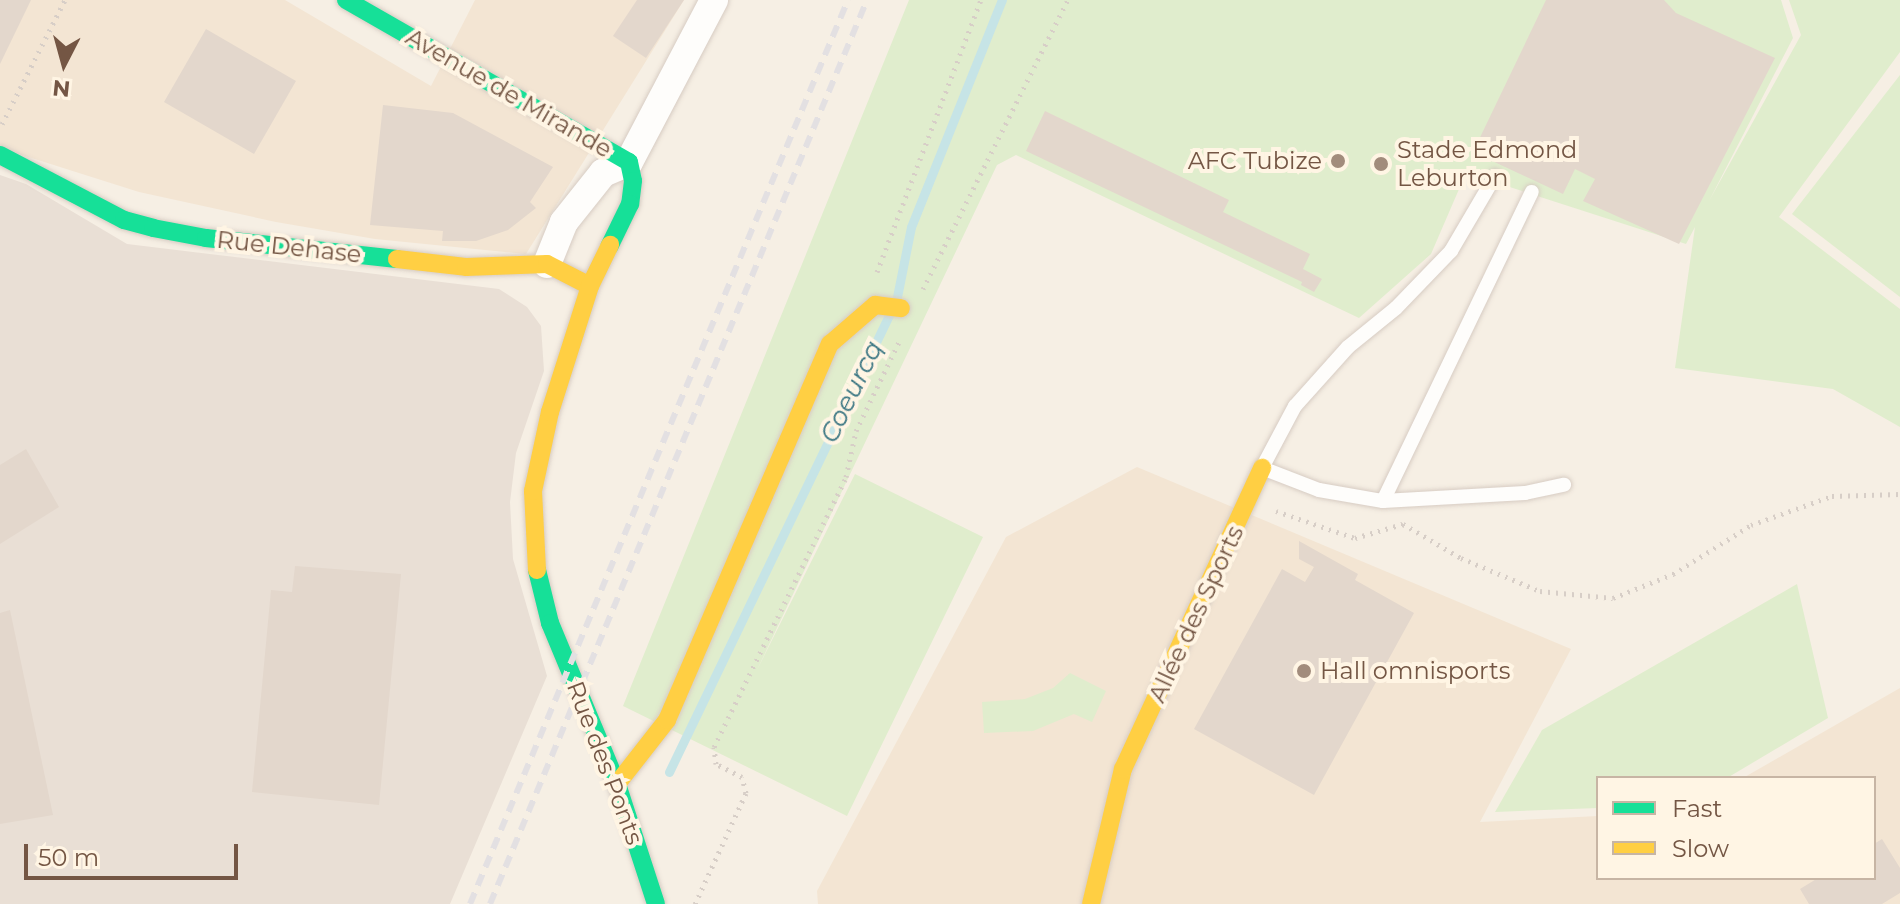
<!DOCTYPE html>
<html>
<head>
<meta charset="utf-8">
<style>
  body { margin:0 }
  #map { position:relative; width:1900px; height:904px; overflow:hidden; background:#f6efe4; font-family:Montserrat,sans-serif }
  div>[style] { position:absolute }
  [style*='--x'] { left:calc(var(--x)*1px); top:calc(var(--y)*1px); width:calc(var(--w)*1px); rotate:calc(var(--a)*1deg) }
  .residential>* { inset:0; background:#f3e5d3 }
  .industrial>* { inset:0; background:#e9dfd5 }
  .green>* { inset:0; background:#e0edcd }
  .stream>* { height:9px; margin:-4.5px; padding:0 4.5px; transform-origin:4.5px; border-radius:4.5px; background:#c6e4e6 }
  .building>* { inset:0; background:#e3d7cc }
  .path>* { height:5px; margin-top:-2.5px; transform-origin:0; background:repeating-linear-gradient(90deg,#d7cec7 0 2px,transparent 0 8px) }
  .roads { filter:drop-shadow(0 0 2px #d7ccc3) drop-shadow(0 0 2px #d7ccc3) }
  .lane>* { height:14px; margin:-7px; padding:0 7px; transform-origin:7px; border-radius:7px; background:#fefdfb }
  .street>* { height:28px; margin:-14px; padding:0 14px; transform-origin:14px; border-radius:14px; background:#fefdfb }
  .fast>* { height:18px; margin:-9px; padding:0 9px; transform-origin:9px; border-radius:9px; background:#16e098 }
  .slow>* { height:18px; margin:-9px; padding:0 9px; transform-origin:9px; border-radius:9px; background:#ffcf43 }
  .rail>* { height:6px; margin-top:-3px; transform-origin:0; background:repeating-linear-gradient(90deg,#e3e0e2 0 12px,transparent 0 20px) }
  .dots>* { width:22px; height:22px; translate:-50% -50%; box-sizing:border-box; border:4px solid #fff5e4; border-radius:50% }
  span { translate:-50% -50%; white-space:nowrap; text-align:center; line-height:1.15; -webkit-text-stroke:8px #fff5e4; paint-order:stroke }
  .street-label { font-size:24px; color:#745644 }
  .poi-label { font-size:24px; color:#745644 }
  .left { translate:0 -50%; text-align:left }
  .right { translate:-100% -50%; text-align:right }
  .water-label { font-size:26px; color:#3b7683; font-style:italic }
  .legend { position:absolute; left:1596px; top:776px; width:280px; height:104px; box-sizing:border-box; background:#fff5e4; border:2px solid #c7b5a4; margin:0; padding:10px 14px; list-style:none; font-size:24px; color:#745644 }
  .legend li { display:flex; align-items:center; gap:16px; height:40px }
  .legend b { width:40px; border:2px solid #c7b5a4 }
  .north { position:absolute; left:24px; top:24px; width:80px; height:80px; -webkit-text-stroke:6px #fff5e4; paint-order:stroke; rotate:186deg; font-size:22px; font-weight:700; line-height:32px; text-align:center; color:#745644 }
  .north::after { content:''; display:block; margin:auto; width:28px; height:36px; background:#745644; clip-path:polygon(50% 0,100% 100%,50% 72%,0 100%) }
  .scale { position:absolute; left:24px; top:844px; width:214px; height:36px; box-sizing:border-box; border:4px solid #745644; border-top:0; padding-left:10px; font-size:24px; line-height:28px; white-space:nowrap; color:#745644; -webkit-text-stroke:6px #fff5e4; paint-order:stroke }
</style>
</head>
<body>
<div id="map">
  <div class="residential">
    <i style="clip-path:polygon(0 0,285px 0,431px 86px,475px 0,684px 0,526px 254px,375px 239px,276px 222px,139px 192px,0 148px)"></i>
    <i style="clip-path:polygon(1137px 467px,1571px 649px,1480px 822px,1598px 816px,1598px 878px,1874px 878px,1874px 778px,1743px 778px,1900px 688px,1900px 904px,818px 904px,817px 891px,1006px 537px)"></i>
  </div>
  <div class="industrial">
    <i style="clip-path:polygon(0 175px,26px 184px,127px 244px,499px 289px,527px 307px,541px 326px,544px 371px,516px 453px,510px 502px,513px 559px,547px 676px,450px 904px,0 904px)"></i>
  </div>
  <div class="green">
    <i style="clip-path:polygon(909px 0,1781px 0,1793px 38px,1709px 201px,1801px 35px,1789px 0,1900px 0,1900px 52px,1779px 217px,1900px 309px,1900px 427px,1833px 389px,1675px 368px,1695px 227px,1686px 244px,1466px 173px,1431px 254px,1359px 318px,1016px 155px,997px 165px,757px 670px,855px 474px,983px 537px,847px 816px,623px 706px)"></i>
    <i style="clip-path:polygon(1900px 75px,1900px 297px,1792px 214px)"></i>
    <i style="clip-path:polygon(1797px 584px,1828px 718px,1727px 778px,1598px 778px,1598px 808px,1495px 812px,1542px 730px)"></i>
    <i style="clip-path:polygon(1070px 673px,1106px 691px,1092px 722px,1074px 714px,1033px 731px,984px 733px,982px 702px,1025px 699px,1053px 688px)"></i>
  </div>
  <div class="stream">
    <i style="--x:897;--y:297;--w:71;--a:-78.7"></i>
    <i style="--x:911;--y:227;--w:245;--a:-68.2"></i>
    <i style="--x:669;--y:772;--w:507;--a:-64.29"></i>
  </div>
  <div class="building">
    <i style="clip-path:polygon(0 0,31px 0,0 64px)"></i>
    <i style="clip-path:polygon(637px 0,684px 0,646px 58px,613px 36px)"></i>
    <i style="clip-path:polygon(1546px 0,1664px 0,1676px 13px,1775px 58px,1679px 244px,1583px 201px,1595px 179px,1575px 169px,1563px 194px,1473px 152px)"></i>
    <i style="clip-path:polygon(206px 29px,296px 81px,254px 154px,164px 102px)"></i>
    <i style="clip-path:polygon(383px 105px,453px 113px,553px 167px,530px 202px,536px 208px,508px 230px,476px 241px,442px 241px,443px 231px,370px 225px)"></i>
    <i style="clip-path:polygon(1045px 111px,1229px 200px,1223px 212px,1310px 254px,1303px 269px,1322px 279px,1314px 292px,1301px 285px,1302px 282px,1026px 151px)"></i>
    <i style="clip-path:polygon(26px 449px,59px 507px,0 544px,0 465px)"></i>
    <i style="clip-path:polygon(1299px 541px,1358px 574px,1355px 580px,1414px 613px,1314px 795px,1194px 729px,1282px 569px,1305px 582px,1314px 567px,1299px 559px)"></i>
    <i style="clip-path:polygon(295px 566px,401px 574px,379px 805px,252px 792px,271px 590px,292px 592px)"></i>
    <i style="clip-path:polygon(10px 610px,53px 815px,0 824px,0 613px)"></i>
    <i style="clip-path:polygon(1882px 839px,1900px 868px,1900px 893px,1882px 904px,1809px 904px,1800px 889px,1818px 878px,1874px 878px,1874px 844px)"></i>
  </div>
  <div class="path">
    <i style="--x:2;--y:124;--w:139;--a:-63.1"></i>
    <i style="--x:877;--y:272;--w:291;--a:-69.1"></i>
    <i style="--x:923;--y:289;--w:323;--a:-63.4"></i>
    <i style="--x:1276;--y:511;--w:83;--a:18.9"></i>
    <i style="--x:1355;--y:538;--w:50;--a:-16.3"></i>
    <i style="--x:1403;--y:524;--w:67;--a:30.4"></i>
    <i style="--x:1461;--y:558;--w:86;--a:22.7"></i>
    <i style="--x:1540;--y:591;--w:73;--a:5.5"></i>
    <i style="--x:1613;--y:598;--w:65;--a:-21.8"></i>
    <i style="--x:1673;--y:574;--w:92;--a:-32.1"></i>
    <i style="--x:1751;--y:525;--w:86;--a:-19.7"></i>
    <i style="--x:1832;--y:496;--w:68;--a:-1.7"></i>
    <i style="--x:695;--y:904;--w:122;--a:-65.3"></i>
    <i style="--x:746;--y:793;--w:16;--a:-104"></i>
    <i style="--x:742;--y:777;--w:29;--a:-153"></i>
    <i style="--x:716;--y:764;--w:17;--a:-97"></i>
    <i style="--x:714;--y:747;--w:301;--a:-63.9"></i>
    <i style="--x:846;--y:477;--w:47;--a:-77.7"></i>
    <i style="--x:856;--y:431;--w:103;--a:-64.2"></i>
  </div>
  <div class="roads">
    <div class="lane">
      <i style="--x:1495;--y:176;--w:87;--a:120.4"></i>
      <i style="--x:1451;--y:251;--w:79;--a:134"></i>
      <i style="--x:1396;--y:308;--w:62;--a:140.9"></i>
      <i style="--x:1348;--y:347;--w:79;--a:131.9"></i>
      <i style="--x:1295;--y:406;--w:70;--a:118"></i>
      <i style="--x:1262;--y:468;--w:61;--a:21.1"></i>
      <i style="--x:1319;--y:490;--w:65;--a:9.8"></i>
      <i style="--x:1383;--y:501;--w:142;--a:-3.2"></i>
      <i style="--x:1525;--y:493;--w:40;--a:-12"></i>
      <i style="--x:1383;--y:501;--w:343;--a:-64.3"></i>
    </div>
    <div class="street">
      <i style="--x:547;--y:264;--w:45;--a:-68"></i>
      <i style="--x:564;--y:222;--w:63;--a:-51.5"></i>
      <i style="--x:603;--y:173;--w:28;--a:-23"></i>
      <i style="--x:629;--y:162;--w:183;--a:-62.3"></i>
    </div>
    <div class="fast">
      <i style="--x:346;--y:0;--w:326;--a:29.8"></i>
      <i style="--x:629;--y:162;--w:19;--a:78"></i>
      <i style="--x:633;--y:181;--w:23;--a:97"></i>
      <i style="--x:630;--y:204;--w:46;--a:116"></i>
      <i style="--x:0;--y:155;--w:140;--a:27.7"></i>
      <i style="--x:124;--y:220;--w:30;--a:15"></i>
      <i style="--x:153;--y:228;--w:54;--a:10.7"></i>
      <i style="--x:206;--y:238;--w:192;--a:6.3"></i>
      <i style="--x:537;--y:570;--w:55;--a:76.2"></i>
      <i style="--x:550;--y:623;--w:174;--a:67.4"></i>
      <i style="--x:617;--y:784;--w:126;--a:72"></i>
    </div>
    <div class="slow">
      <i style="--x:397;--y:259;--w:69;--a:6.6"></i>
      <i style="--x:466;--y:267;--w:81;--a:-2.1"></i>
      <i style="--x:547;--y:264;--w:48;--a:27.1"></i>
      <i style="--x:537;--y:570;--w:79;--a:-92.9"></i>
      <i style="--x:533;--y:491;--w:81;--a:-77.9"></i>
      <i style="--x:550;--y:412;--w:132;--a:-72.4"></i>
      <i style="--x:590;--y:286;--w:46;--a:-64"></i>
      <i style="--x:617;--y:784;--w:81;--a:-52"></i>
      <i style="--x:667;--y:720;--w:410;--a:-66.6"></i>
      <i style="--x:830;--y:344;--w:60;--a:-40.9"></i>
      <i style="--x:875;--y:305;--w:26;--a:7"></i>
      <i style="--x:1091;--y:904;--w:139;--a:-76.7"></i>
      <i style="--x:1123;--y:769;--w:332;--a:-65.2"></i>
    </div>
  </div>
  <div class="rail">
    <i style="--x:470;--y:904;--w:980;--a:-67.31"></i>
    <i style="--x:490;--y:904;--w:979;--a:-67.36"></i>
  </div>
  <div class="dots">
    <i style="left:1338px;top:161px;background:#a28c7c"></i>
    <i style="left:1381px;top:164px;background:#a28c7c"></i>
    <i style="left:1304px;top:671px;background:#a28c7c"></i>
  </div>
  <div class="street-label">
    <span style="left:509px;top:93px;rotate:30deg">Avenue de Mirande</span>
    <span style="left:289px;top:247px;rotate:6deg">Rue Dehase</span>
    <span style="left:1196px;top:614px;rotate:-65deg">Allée des Sports</span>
    <span style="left:605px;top:763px;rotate:69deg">Rue des Ponts</span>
  </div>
  <div class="poi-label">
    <span class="left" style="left:1397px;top:164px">Stade Edmond<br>Leburton</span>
    <span class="right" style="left:1322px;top:161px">AFC Tubize</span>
    <span class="left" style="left:1320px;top:671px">Hall omnisports</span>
  </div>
  <div class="water-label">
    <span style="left:852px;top:392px;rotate:-64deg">Coeurcq</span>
  </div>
  <ul class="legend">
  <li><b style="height:10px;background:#16e098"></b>Fast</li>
  <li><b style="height:10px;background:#ffcf43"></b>Slow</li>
  </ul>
  <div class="north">N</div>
  <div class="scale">50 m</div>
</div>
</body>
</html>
